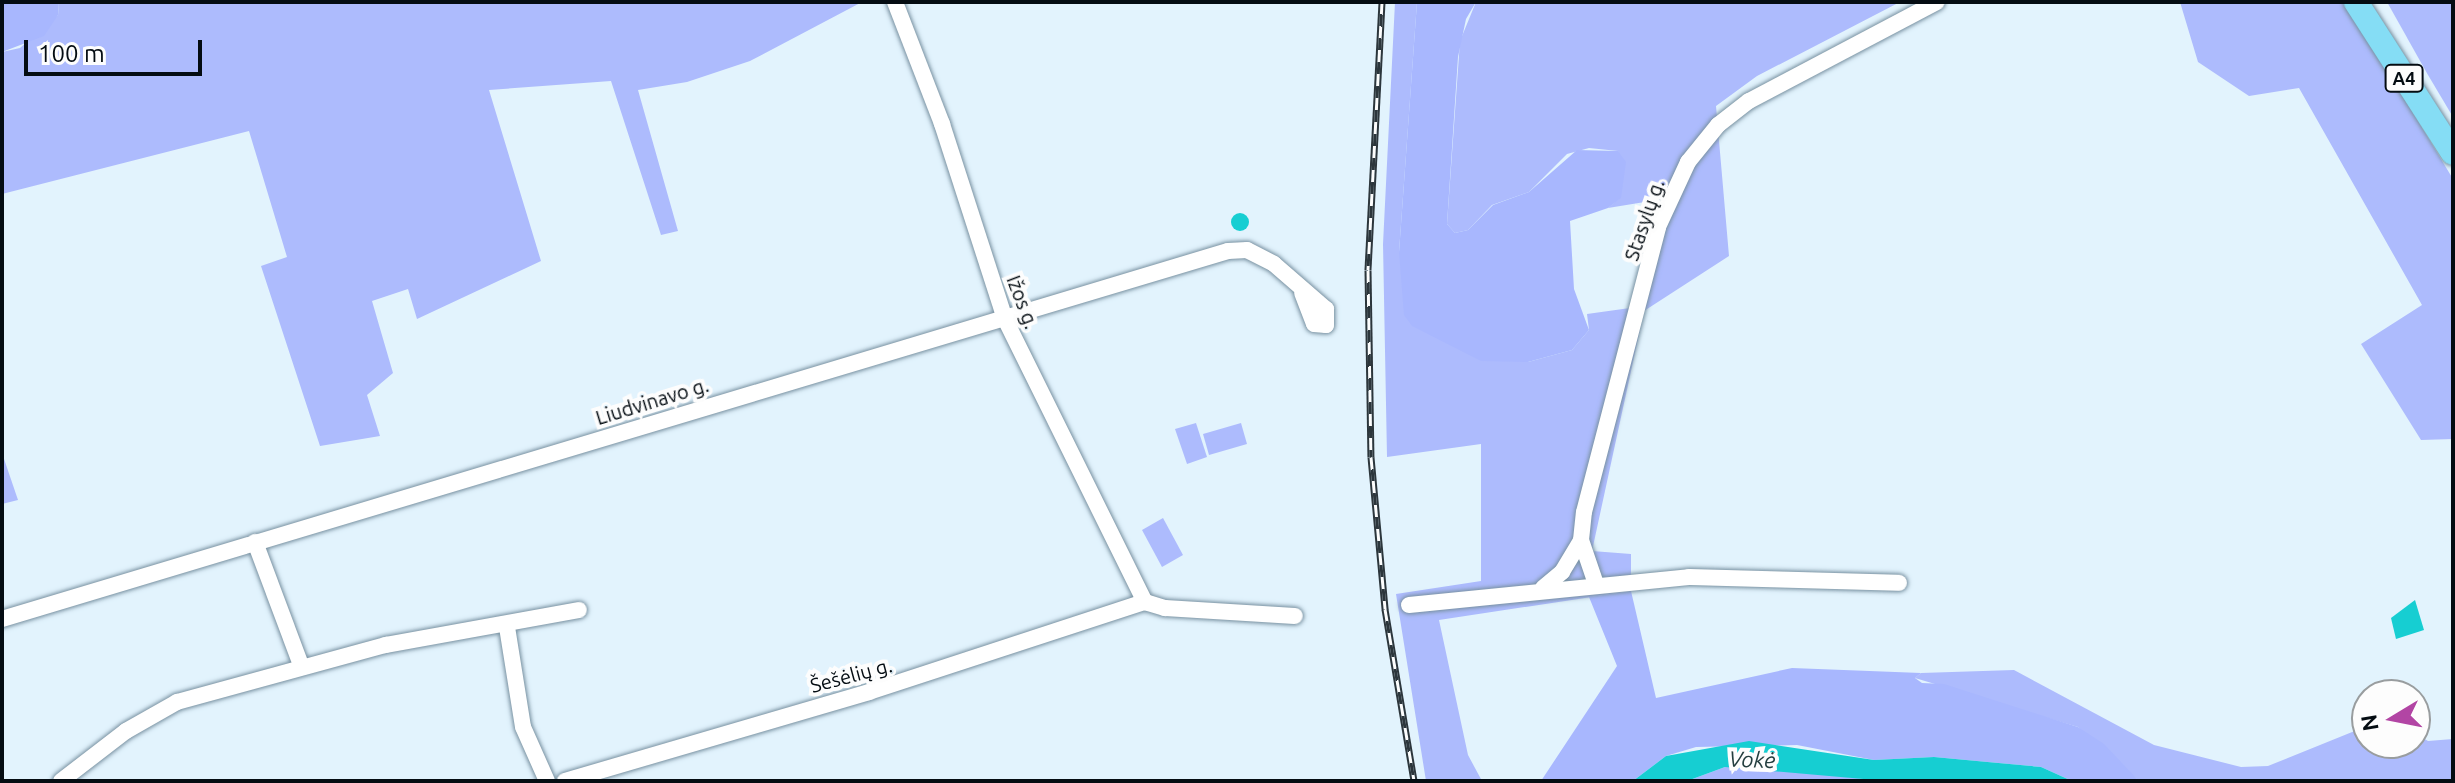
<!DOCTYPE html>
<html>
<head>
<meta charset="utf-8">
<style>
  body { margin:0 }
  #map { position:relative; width:2455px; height:783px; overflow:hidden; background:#e2f3fd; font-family:Ubuntu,sans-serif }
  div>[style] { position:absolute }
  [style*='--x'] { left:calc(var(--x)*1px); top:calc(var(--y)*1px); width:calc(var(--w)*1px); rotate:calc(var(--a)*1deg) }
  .green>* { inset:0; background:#adbbfd }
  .forest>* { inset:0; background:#a8b7fe }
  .water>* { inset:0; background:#16ced2 }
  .round { border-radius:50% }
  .roads { filter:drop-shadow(0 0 2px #7891a1) drop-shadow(0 0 2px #7891a1) }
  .minor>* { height:16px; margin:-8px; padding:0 8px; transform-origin:8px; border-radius:8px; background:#fff }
  .highway>* { height:24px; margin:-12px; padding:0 12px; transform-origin:12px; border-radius:12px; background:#85ddf5 }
  .rail>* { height:7px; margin-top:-3.5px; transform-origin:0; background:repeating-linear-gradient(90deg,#fdfdfd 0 12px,#2c363c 0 24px); box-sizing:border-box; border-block:2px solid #2c363c }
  span { translate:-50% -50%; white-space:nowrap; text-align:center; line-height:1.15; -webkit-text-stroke:8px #fdfdfd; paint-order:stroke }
  .shield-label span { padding:2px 6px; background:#fdfdfd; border:2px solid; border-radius:6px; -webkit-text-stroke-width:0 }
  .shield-label { font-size:18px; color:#040c12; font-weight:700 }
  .street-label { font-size:20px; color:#040c12 }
  .water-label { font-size:22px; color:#243e3f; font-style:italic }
  .frame { position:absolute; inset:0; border:4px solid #040c12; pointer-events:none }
  .north { position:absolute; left:2351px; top:679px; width:80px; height:80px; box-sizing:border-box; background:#fdfdfd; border:2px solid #999d9f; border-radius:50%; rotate:260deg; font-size:22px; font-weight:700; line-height:32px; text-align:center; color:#040c12 }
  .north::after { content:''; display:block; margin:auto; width:28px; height:36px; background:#b245a4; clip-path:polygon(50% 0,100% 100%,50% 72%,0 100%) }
  .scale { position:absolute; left:24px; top:40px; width:178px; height:36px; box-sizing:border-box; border:4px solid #040c12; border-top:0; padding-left:10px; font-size:24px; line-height:28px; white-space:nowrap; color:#040c12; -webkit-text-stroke:6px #fdfdfd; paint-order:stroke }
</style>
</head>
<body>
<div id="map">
  <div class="green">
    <i style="clip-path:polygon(59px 2px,862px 2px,750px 61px,687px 82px,638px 90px,678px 231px,661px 235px,611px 81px,489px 90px,541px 261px,417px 319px,408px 289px,372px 301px,393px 373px,367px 395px,380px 436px,320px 446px,261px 266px,287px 257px,249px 131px,2px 194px,2px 52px,20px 48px,58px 15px)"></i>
    <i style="clip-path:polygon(1395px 2px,1417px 2px,1399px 252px,1528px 362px,1572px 350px,1589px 330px,1587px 314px,1630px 308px,1663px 199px,1608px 208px,1621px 197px,1618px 151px,1589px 148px,1567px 154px,1529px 192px,1492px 205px,1468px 230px,1455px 233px,1447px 224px,1460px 41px,1476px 2px,1900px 2px,1757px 76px,1716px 106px,1729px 256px,1644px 311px,1592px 551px,1631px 554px,1631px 591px,1439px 620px,1468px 755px,1482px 781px,1426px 781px,1396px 594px,1481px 581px,1481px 444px,1387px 457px,1383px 244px)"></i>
    <i style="clip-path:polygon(2180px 2px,2346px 2px,2453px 179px,2453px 439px,2421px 440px,2361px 344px,2422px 305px,2299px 88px,2249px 96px,2198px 62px)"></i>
    <i style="clip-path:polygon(2387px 2px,2453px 2px,2453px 117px,2428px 75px)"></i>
    <i style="clip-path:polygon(1196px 423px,1207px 457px,1187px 464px,1175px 429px)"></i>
    <i style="clip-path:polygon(1241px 423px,1247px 444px,1209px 455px,1203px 434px)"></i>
    <i style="clip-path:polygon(2px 453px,18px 500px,2px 504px)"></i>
    <i style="clip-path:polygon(1163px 518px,1183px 555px,1162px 567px,1142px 530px)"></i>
    <i style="clip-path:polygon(2014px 670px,2154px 745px,2241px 767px,2268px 766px,2367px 726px,2367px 743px,2415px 743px,2415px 733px,2428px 741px,2453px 739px,2453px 781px,2139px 781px,2078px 727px,1915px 678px,1921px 673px)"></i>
  </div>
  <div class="forest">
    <i style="clip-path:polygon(2px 2px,59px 2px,58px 15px,44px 36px,2px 52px)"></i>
    <i style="clip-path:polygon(1417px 2px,1476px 2px,1466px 19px,1458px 57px,1447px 224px,1455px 233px,1468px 230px,1493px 205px,1529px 192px,1577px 150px,1618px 151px,1626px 162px,1621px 198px,1608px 208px,1570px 221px,1574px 289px,1589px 330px,1572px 350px,1528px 362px,1481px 361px,1412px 326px,1404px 315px,1399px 252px)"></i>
    <i style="clip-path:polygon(1631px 591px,1656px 698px,1792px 668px,1921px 673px,1915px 678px,1922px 683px,1944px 684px,2078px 727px,2104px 744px,2139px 781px,2072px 781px,2041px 767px,1934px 757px,1874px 760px,1797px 745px,1696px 747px,1666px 756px,1633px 781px,1541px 781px,1617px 666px,1589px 597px)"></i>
    <i style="clip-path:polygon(1725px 767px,1751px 767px,1886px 781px,1687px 781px)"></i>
  </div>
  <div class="water">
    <i class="round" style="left:1231px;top:213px;width:18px;height:18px"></i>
    <i style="clip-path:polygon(2415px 600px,2424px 630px,2396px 639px,2391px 618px)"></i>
    <i style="clip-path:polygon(1749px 741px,1874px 760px,1934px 757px,2041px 767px,2072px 781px,1886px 781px,1725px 767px,1687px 781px,1633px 781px,1666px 756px)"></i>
  </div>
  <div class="roads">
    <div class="minor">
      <i style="--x:895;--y:2;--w:131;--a:68.9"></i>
      <i style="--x:942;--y:124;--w:205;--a:72.1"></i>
      <i style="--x:1005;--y:319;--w:316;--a:63.7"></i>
      <i style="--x:255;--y:542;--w:131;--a:69.5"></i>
      <i style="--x:1596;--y:584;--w:46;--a:-108.8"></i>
      <i style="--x:1581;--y:540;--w:28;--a:-84"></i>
      <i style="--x:1584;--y:512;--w:294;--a:-75.4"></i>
      <i style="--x:1658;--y:227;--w:72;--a:-65.2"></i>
      <i style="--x:1688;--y:162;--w:48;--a:-51"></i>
      <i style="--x:1718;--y:125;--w:39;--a:-38"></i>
      <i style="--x:1749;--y:101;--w:212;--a:-27.8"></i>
      <i style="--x:1543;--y:588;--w:25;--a:-40"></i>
      <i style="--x:1562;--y:572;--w:37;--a:-59"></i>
      <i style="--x:1145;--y:602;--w:21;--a:17"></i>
      <i style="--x:1165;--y:608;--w:130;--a:3.5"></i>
      <i style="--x:1409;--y:605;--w:281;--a:-5.7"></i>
      <i style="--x:1689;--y:577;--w:210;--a:1.6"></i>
      <i style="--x:2;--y:619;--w:1280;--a:-16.71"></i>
      <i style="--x:1228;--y:251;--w:19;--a:-3"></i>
      <i style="--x:1247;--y:250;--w:30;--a:27"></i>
      <i style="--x:1274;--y:264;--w:69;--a:40.9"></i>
      <i style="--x:1326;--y:309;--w:16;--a:90"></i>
      <i style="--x:1326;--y:325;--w:12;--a:-175"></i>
      <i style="--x:1314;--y:324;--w:33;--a:-111"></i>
      <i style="--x:507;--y:627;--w:101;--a:80.9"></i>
      <i style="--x:523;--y:727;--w:59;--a:66"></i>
      <i style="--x:61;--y:781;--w:82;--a:-37.6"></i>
      <i style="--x:126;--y:731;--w:59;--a:-29.6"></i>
      <i style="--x:177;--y:702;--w:217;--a:-15.3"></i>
      <i style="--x:386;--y:645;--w:196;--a:-10.3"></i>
      <i style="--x:565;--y:781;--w:317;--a:-16.3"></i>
      <i style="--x:869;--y:692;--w:290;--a:-18.1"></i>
    </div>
    <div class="highway">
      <i style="--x:2356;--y:2;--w:179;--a:57.3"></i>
    </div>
  </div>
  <div class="rail">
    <i style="--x:1382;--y:2;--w:268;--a:93"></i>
    <i style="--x:1368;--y:270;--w:187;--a:89.1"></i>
    <i style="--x:1371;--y:457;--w:153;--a:84.7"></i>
    <i style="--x:1385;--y:609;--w:174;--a:80.4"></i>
  </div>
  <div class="shield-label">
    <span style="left:2404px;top:78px">A4</span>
  </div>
  <div class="street-label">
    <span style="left:1644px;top:220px;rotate:-71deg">Stasylų g.</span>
    <span style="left:1023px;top:302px;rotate:69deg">Ižos g.</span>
    <span style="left:652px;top:401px;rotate:-17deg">Liudvinavo g.</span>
    <span style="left:851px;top:675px;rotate:-15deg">Šešėlių g.</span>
  </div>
  <div class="water-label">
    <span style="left:1752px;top:759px;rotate:2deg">Vokė</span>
  </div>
  <div class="frame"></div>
  <div class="north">N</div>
  <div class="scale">100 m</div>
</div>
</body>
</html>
